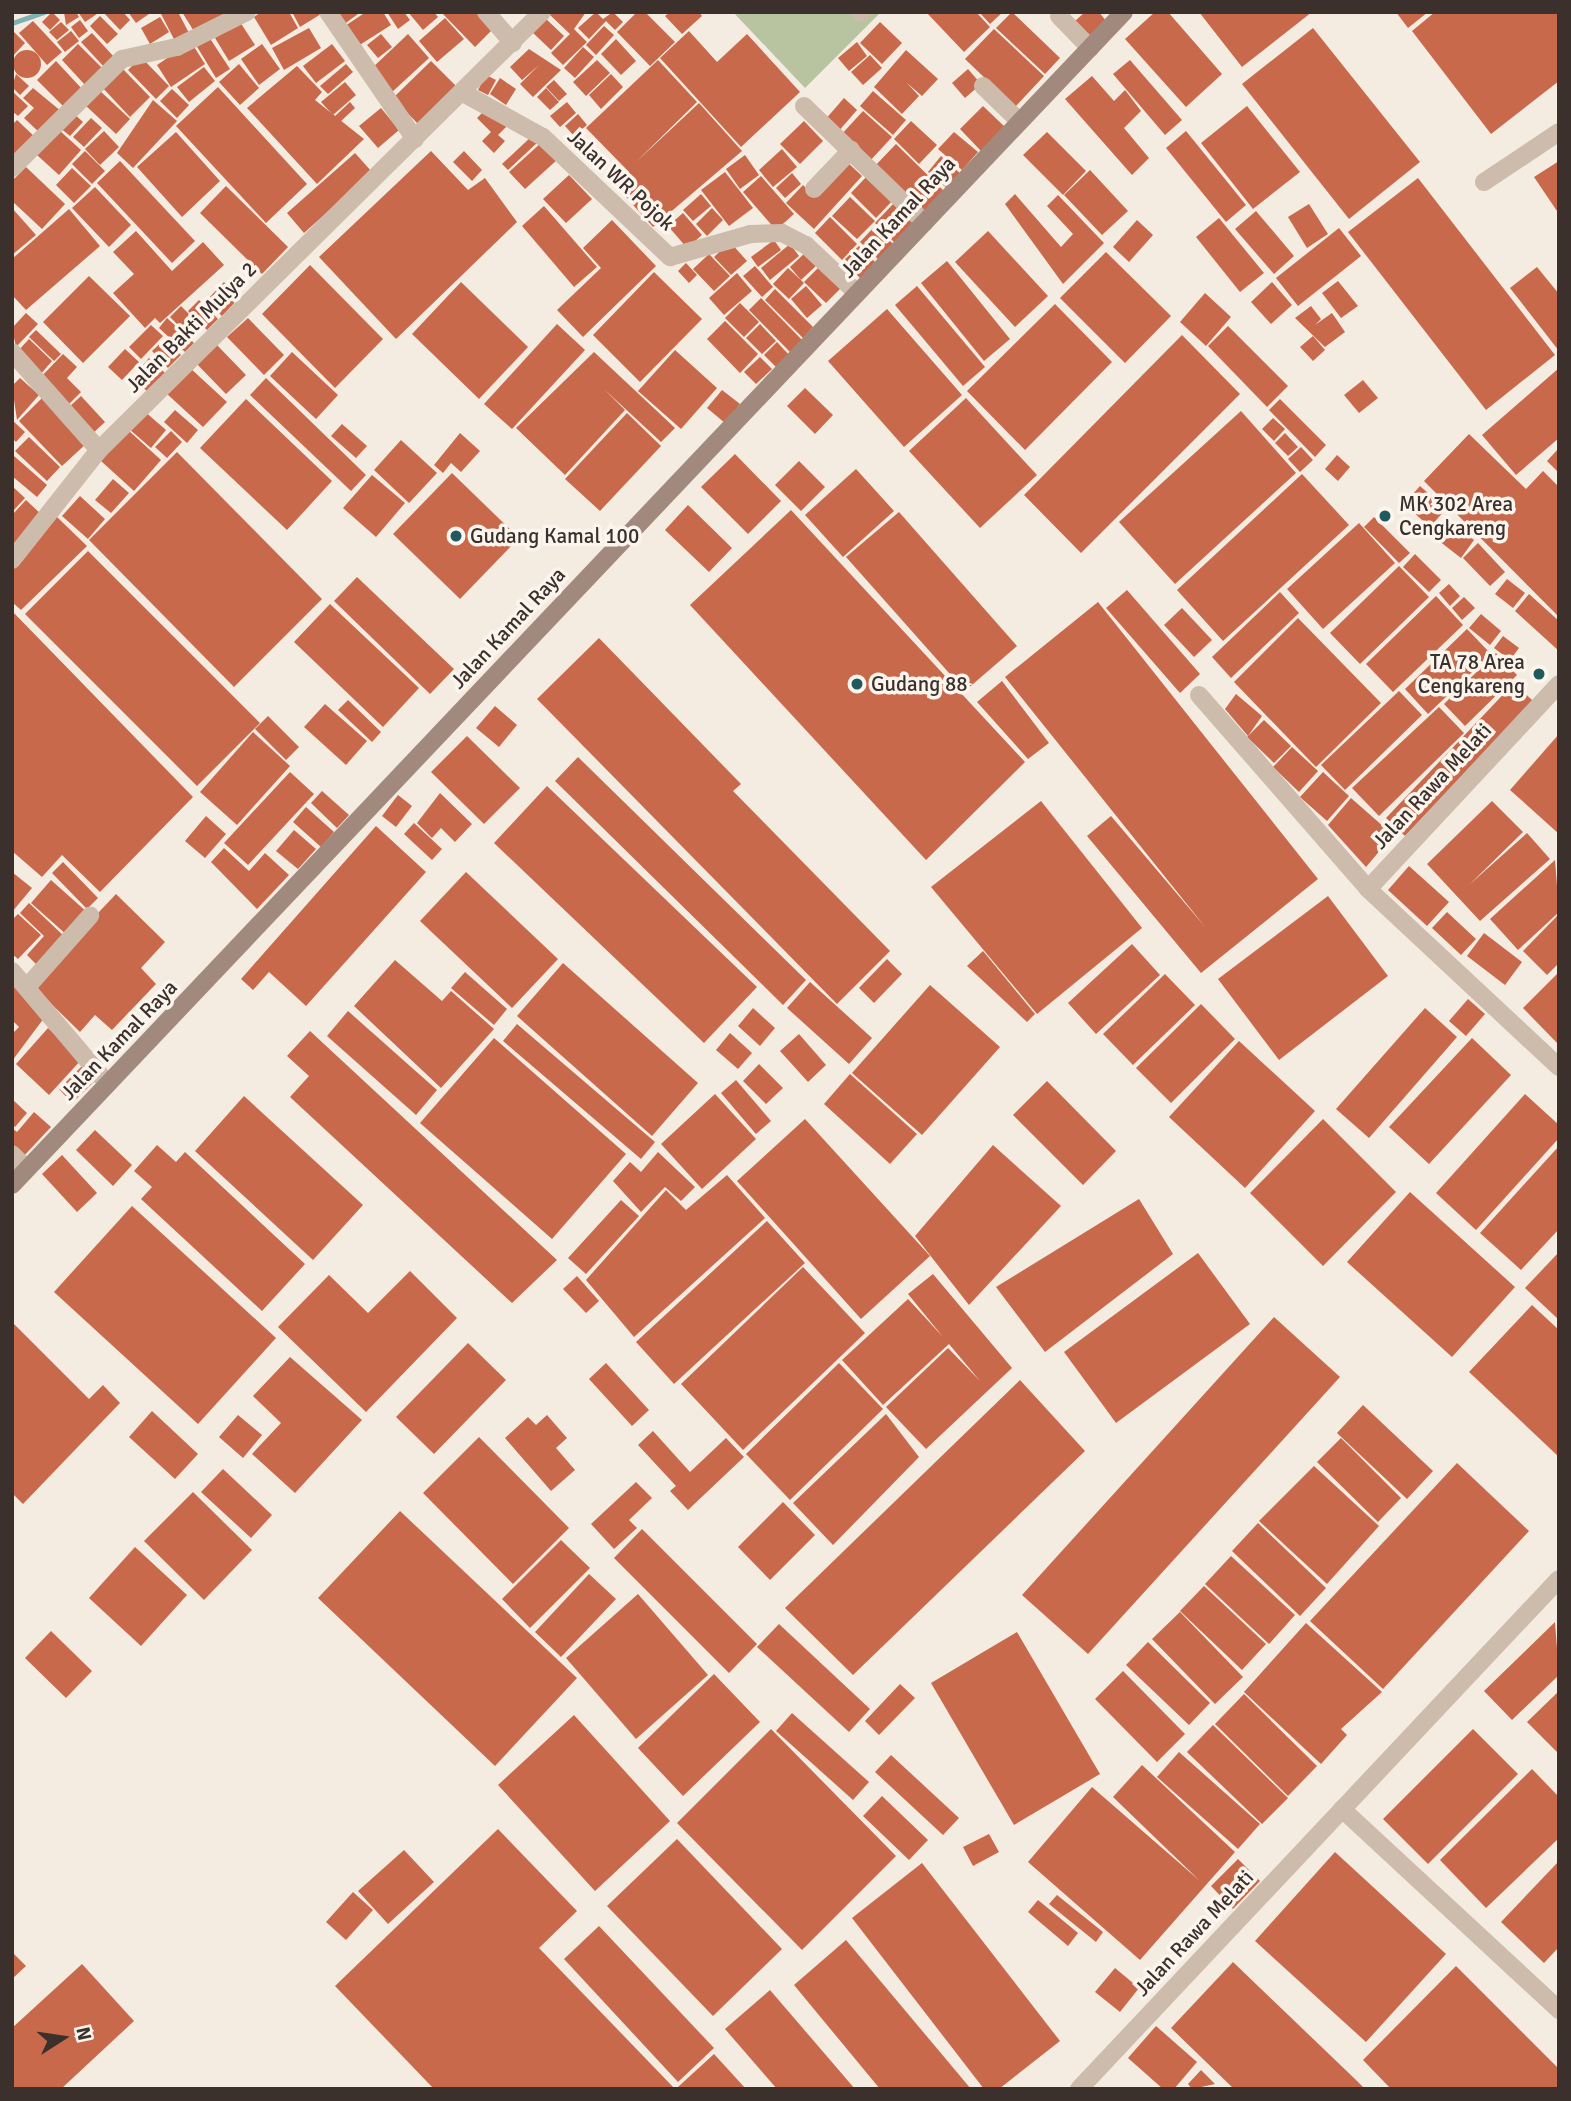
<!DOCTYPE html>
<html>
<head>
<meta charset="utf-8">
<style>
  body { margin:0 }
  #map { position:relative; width:1571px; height:2101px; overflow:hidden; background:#f4ebe1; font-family:Signika,sans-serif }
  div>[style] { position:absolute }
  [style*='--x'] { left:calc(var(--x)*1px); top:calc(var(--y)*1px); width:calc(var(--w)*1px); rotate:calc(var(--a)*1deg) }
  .green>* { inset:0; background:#b8c4a0 }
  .stream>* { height:5px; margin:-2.5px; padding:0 2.5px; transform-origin:2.5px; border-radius:2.5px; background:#7fb0b2 }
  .building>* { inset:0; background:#c8694b }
  .round { border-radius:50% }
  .street>* { height:18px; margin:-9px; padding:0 9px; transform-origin:9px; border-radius:9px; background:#cdbbac }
  .secondary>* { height:18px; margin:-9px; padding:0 9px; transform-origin:9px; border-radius:9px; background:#a18a7d }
  .dots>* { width:19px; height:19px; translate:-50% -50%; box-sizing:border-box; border:4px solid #fbf5ee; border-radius:50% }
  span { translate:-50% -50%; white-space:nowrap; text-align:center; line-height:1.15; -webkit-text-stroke:7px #fbf5ee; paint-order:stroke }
  .street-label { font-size:21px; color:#3b302b }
  .poi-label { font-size:21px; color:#3b302b }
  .left { translate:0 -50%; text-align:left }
  .right { translate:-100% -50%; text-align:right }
  .frame { position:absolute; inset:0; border:14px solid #3b302b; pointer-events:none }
  .north { position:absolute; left:28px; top:2003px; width:70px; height:70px; -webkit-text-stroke:5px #fbf5ee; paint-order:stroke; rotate:78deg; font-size:19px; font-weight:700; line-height:28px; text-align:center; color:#3b302b }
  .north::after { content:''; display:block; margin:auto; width:24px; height:32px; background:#3b302b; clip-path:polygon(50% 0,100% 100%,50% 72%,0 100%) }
</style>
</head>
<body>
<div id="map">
  <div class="green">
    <i style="clip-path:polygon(733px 12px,881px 12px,805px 88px)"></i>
  </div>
  <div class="stream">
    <i style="--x:12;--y:23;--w:34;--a:-19"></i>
  </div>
  <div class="building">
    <i style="clip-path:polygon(52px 12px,60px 20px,50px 30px,42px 22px)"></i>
    <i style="clip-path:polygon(64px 12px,76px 12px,79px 17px,66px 25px)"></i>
    <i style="clip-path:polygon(78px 12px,100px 12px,85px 22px)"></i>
    <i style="clip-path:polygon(103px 12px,123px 12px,130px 20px,120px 30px)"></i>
    <i style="clip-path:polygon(128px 12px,148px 12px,149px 14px,136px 23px)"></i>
    <i style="clip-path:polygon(160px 12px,178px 12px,190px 35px,176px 43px)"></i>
    <i style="clip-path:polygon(182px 12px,224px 12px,225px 14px,195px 33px)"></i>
    <i style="clip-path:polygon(261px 12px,289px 12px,298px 28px,271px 45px,254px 17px)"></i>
    <i style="clip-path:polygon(292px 12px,319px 12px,321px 14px,300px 27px)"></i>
    <i style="clip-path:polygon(334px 12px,357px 12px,358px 14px,343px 25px)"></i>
    <i style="clip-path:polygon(366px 12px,383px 12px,391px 25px,355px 48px,342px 28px)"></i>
    <i style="clip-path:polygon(387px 12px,404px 12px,410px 20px,398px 29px)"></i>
    <i style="clip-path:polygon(408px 12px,434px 12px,438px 17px,423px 30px)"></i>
    <i style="clip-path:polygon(441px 12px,477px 12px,493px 29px,475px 47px)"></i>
    <i style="clip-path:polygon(596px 12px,603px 19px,613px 12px,623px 22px,615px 30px,606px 21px,589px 39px,578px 28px)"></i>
    <i style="clip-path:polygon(637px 12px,645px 12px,675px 42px,650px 66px,617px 32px)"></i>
    <i style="clip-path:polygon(670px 12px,699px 12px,702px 16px,682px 34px,665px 16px)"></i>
    <i style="clip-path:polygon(926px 12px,976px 12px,990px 27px,964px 52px)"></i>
    <i style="clip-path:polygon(979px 12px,1003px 12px,990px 24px)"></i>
    <i style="clip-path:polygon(1012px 12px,1060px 58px,1045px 74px,996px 28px)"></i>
    <i style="clip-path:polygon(1085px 12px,1099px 12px,1106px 21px,1088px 37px,1075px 21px)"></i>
    <i style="clip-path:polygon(1155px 12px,1168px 12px,1222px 74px,1186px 107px,1125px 39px)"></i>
    <i style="clip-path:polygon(1199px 12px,1255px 13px,1312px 12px,1242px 67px)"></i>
    <i style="clip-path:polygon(1396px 12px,1428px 12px,1408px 28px)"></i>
    <i style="clip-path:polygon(1435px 12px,1559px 12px,1559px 81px,1491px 134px,1412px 31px)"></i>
    <i style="clip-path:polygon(549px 14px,586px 12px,574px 29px,587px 42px,563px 65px,551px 53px,570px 34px)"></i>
    <i style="clip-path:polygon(100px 16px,118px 34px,107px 44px,90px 26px)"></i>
    <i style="clip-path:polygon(160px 17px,169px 32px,150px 44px,141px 28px)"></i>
    <i style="clip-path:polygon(544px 17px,564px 36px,551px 50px,531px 31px)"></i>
    <i style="clip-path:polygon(445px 18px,464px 39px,437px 62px,419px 41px)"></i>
    <i style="clip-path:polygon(80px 20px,88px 31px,79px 38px,71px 27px)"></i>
    <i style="clip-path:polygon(33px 21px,62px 52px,47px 65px,19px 33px)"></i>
    <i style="clip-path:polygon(61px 22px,69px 30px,57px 40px,49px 32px)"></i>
    <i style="clip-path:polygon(240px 22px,255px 45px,229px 61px,215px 38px)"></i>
    <i style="clip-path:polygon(880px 22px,902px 43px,882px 64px,860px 43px)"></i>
    <i style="clip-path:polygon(604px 26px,614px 35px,596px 55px,586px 45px)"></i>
    <i style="clip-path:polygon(309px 28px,321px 48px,284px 70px,272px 48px)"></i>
    <i style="clip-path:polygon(1313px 28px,1420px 162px,1349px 219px,1242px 84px)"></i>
    <i style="clip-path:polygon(994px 29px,1044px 76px,1015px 107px,965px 59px)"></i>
    <i style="clip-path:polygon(12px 30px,25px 43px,12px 57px)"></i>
    <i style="clip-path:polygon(71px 31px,79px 41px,65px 52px,57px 42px)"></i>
    <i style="clip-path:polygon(689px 31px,717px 62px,747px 34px,800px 92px,741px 147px,660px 58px)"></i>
    <i style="clip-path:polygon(92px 33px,115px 58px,105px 68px,81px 42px)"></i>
    <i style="clip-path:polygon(381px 34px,392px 47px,378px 58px,367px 45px)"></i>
    <i style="clip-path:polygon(408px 34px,429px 58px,391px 93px,370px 70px)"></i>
    <i style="clip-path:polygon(209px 37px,230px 69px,216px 78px,196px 45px)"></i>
    <i style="clip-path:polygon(616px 39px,636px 61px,621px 75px,601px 54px)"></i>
    <i style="clip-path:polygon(191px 42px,205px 64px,171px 87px,157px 65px)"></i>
    <i style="clip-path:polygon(857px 42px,867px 56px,849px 71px,838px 58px)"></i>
    <i style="clip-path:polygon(78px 44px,103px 69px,86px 86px,62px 60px)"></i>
    <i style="clip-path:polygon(262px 44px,280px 69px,259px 85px,241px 59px)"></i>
    <i style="clip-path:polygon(332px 44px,345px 61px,316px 83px,303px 66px)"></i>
    <i style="clip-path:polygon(583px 47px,594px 57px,575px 78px,564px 68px)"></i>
    <i style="clip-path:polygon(529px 49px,561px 70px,533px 97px,520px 84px,539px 65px,522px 80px,510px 67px)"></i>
    <i style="clip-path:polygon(906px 50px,938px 79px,922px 96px,907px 83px,919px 96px,902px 114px,874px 87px)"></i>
    <i class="round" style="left:13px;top:50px;width:28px;height:28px"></i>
    <i style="clip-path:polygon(870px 55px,882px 68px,863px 85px,851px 72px)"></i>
    <i style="clip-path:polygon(141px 57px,169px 86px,156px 99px,128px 70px)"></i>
    <i style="clip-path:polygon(597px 60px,610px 73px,586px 96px,573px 82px)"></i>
    <i style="clip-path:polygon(658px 60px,697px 102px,635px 163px,699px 103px,742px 151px,653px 227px,615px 185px,629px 172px,586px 128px)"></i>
    <i style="clip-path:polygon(1130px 60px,1182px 120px,1165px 135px,1113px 74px)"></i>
    <i style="clip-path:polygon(56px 61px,83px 90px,65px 108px,37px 80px)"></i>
    <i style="clip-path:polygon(431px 61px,457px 87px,419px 125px,393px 98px)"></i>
    <i style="clip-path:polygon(239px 64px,259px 88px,240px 105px,219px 82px)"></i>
    <i style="clip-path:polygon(346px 64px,353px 72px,328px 94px,320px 86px)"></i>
    <i style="clip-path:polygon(120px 66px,150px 97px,130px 117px,100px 85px)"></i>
    <i style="clip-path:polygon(297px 66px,322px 92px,315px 100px,364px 139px,317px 184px,247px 108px)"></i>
    <i style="clip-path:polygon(204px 67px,215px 81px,189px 102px,177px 87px)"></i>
    <i style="clip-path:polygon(968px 69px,981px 84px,965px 98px,952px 83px)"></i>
    <i style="clip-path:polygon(16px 74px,29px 86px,20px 95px,12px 87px)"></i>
    <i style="clip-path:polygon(611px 74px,623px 87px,601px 109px,589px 95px)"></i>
    <i style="clip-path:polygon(486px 75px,496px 80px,488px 95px,478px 90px)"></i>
    <i style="clip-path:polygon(1092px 76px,1114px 101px,1125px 90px,1141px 111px,1124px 128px,1149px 158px,1132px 175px,1065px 99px)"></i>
    <i style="clip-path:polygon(500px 78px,516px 89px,506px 105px,490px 94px)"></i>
    <i style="clip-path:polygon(554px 80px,567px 94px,559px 101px,546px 87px)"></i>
    <i style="clip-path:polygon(345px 82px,356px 95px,333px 115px,321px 102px)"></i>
    <i style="clip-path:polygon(218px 87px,307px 184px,266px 223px,176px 126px)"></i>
    <i style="clip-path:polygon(33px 88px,62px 112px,41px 134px,24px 118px,34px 108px,23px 98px)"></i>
    <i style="clip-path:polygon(546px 88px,559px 102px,550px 110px,537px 97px)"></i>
    <i style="clip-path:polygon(98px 89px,130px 119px,116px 134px,84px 104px)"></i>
    <i style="clip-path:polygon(172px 89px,189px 105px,177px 118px,160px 101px)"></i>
    <i style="clip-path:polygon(12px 91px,28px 106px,18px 116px,12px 111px)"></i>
    <i style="clip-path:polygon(873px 91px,906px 120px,893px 135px,860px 106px)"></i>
    <i style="clip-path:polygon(844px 98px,857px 110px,837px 133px,824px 121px)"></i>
    <i style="clip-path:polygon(153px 100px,177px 121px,133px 168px,117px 153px)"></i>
    <i style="clip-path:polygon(350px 102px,355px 108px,339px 123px,334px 117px)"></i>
    <i style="clip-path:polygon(567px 102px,576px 113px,560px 127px,550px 116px)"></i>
    <i style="clip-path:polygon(983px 106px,1006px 128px,982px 152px,960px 129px)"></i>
    <i style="clip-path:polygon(1247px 106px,1300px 172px,1253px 209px,1201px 143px)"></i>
    <i style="clip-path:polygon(488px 107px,507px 126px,498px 135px,505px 141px,494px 153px,482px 141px,491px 132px,477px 118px)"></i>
    <i style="clip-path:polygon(381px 108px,399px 130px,378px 148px,359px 126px)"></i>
    <i style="clip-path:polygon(863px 111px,892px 137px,869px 162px,840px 136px)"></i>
    <i style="clip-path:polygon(72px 112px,83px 122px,70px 136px,59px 127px)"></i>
    <i style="clip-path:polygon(578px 114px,587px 125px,574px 136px,565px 126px)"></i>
    <i style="clip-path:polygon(91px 118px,102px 128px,84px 147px,73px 137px)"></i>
    <i style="clip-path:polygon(17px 120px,36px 138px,12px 164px,12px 125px)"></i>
    <i style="clip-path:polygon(804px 121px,823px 141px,800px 164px,780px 144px)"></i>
    <i style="clip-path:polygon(911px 121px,937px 145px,919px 164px,894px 139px)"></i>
    <i style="clip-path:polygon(59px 130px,81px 150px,59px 175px,37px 155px)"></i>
    <i style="clip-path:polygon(104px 131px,119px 147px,100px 165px,85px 149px)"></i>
    <i style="clip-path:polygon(1186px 131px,1246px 205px,1226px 222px,1166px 148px)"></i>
    <i style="clip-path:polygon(176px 132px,220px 181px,182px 217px,137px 167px)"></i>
    <i style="clip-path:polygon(954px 132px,978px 152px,962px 170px,938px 149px)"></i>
    <i style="clip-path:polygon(1047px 132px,1086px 171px,1063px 195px,1023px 155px)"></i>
    <i style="clip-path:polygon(533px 135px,539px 141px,508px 170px,502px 164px)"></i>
    <i style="clip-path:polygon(542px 142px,558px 159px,525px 189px,509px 172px)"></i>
    <i style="clip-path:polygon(896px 144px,947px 194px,925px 218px,873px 168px)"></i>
    <i style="clip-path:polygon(782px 149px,797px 167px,773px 187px,759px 170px)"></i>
    <i style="clip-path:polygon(85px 151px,105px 171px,92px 184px,72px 164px)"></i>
    <i style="clip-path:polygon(431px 151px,468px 190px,485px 178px,517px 222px,396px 339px,319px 257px)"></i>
    <i style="clip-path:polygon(464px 151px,482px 170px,472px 181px,453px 162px)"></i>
    <i style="clip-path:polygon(355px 153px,372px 172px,304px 233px,287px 213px)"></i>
    <i style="clip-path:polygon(745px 155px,759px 175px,740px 189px,726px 169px)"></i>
    <i style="clip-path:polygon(941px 156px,962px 175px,949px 190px,928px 172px)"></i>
    <i style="clip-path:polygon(845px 160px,862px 176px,814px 229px,786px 203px,803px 185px,813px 195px)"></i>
    <i style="clip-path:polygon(120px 161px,195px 241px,172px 263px,97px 183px)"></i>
    <i style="clip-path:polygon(1559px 161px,1559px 214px,1534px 177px)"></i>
    <i style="clip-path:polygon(26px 167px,65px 204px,42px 229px,12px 201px,12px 181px)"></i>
    <i style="clip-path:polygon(72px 168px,91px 186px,74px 203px,56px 185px)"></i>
    <i style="clip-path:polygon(1090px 170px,1128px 211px,1102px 235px,1064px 195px)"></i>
    <i style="clip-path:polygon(725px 172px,753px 208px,729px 226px,701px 190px)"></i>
    <i style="clip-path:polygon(792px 173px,801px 184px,785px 198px,776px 188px)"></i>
    <i style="clip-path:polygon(569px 175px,592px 199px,566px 223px,543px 199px)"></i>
    <i style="clip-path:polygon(868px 175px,893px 200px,876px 218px,851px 193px)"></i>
    <i style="clip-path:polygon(761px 176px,794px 214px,776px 230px,743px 192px)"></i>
    <i style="clip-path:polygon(1418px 178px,1555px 355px,1486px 410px,1348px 232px)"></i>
    <i style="clip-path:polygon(226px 186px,288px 247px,262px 274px,200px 213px)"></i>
    <i style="clip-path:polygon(95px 187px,131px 225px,109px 247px,72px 208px)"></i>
    <i style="clip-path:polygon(701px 194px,711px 206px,693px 221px,683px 210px)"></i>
    <i style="clip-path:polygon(1015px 194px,1061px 247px,1073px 234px,1047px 206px,1058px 195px,1104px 243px,1063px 284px,1005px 204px)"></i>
    <i style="clip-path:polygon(850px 197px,875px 221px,857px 239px,832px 216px)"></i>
    <i style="clip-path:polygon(895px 202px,917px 224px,897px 245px,875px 223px)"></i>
    <i style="clip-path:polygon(1309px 204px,1328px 234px,1307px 248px,1288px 217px)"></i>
    <i style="clip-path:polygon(544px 206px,597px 267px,574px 287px,522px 226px)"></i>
    <i style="clip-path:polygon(12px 208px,36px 235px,12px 255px)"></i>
    <i style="clip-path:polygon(712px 208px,723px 220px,707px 236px,696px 224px)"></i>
    <i style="clip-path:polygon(69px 209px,100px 246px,26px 310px,12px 295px,12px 259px)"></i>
    <i style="clip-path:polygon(1256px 211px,1294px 256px,1274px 274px,1235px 229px)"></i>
    <i style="clip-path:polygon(683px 213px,702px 235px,687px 248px,668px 226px)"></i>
    <i style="clip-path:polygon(830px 217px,857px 244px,842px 260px,815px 233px)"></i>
    <i style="clip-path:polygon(1219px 218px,1264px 273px,1240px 292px,1196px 237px)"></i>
    <i style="clip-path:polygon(612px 220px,656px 266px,583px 337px,557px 310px,601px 268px,583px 248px)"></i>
    <i style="clip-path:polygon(1137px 220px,1153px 235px,1129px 262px,1113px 247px)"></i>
    <i style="clip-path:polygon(875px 226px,895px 246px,880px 261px,860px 242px)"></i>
    <i style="clip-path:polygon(1339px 228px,1361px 256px,1298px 306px,1276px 278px)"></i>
    <i style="clip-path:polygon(136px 231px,172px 271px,203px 242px,224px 265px,160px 323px,155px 318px,145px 328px,113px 293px,134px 274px,113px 252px)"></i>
    <i style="clip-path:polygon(988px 231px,1048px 296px,1015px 327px,955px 262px)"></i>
    <i style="clip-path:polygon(774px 240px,781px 250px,758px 267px,751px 257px)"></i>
    <i style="clip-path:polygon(730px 242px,747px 261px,731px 275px,714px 257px)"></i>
    <i style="clip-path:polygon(790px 244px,799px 256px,770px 280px,761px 268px)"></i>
    <i style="clip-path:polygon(859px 246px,876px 263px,861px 279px,843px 261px)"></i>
    <i style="clip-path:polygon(807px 251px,818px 264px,801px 280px,790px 267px)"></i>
    <i style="clip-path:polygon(1106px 252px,1171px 316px,1125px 363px,1060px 298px)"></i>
    <i style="clip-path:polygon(709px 254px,730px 276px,714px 291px,693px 269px)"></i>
    <i style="clip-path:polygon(947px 261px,1010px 339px,984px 361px,921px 283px)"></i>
    <i style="clip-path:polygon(686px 263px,697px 275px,689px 283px,678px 271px)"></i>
    <i style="clip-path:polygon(823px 263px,845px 284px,826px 303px,804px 282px)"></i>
    <i style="clip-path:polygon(310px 265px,383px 339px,335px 388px,262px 314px)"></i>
    <i style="clip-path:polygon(755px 266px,773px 287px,762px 297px,743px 276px)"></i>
    <i style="clip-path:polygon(1537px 267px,1559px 294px,1559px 351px,1510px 288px)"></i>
    <i style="clip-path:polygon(788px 268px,804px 283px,789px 299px,773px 284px)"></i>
    <i style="clip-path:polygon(654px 272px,702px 319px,640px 382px,593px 335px)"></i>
    <i style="clip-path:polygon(737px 273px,752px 291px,724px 315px,709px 298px)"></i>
    <i style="clip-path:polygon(89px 276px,130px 316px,83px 363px,43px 322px)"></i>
    <i style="clip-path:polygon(1338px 281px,1358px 306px,1341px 318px,1322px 293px)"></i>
    <i style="clip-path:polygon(224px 282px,240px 297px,222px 316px,206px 301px)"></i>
    <i style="clip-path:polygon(461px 282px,528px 347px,479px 399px,412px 334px)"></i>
    <i style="clip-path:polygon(1272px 282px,1292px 305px,1271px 324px,1251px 302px)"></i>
    <i style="clip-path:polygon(806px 286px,822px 305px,807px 318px,791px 299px)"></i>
    <i style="clip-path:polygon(917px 286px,985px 367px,963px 386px,895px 305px)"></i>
    <i style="clip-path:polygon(775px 289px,813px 327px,803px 338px,765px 300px)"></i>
    <i style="clip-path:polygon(1205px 293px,1231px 317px,1206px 346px,1180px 322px)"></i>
    <i style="clip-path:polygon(761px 298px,802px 340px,790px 352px,749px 310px)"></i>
    <i style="clip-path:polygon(199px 300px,218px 319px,207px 330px,188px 311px)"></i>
    <i style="clip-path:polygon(740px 303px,759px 322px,744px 337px,725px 318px)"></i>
    <i style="clip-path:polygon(1055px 304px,1112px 362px,1025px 450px,967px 391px)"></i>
    <i style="clip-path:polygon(181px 306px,202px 327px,191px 338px,170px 317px)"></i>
    <i style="clip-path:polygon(1311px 306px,1321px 319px,1315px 325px,1332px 313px,1345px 332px,1325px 347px,1295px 318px)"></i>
    <i style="clip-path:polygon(887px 309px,962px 395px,904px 447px,828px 361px)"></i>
    <i style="clip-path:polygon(26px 313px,38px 324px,16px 347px,12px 328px)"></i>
    <i style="clip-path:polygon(167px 318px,194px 343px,185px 352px,159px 328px)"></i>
    <i style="clip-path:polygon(248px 318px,284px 355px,264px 375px,227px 337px)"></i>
    <i style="clip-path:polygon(725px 321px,758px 354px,740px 373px,707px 339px)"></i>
    <i style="clip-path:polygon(557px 324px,585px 350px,512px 429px,484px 404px)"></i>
    <i style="clip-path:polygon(760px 324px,776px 341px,762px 354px,746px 338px)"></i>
    <i style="clip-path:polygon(151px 325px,163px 336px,141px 359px,129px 347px)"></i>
    <i style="clip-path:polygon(1228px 326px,1288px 386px,1267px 407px,1208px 346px)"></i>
    <i style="clip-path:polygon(36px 330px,61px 354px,54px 361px,29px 337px)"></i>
    <i style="clip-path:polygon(1182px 335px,1240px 394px,1081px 553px,1024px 495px)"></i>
    <i style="clip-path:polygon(1313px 336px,1325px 350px,1313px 361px,1300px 347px)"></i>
    <i style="clip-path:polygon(29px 339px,52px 361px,40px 375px,17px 352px)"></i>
    <i style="clip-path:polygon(165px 339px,181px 355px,168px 368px,152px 351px)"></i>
    <i style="clip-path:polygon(214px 342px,246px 375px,226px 394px,194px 361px)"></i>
    <i style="clip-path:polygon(777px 342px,789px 355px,776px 367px,764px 355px)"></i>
    <i style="clip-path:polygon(125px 349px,139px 362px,122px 380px,108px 367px)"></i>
    <i style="clip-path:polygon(675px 350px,717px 388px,681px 429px,638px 391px)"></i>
    <i style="clip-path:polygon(292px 352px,338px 395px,316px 419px,270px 376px)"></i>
    <i style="clip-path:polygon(594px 352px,675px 428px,661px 442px,604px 389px,625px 410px,565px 475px,516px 428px)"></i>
    <i style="clip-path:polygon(63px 354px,77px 367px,67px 378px,81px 392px,68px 405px,39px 379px)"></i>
    <i style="clip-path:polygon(760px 357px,772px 369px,756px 384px,744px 372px)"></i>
    <i style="clip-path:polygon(149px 358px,165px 373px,148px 392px,132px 378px)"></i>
    <i style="clip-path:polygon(189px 367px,227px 402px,203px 427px,165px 392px)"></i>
    <i style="clip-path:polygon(1559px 368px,1559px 438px,1516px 475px,1482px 435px)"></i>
    <i style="clip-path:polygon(20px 378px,39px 395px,17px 420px,12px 386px)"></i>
    <i style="clip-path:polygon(266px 378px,366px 475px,351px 491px,250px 395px)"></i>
    <i style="clip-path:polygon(1363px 380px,1378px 398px,1359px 413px,1344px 395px)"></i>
    <i style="clip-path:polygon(805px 388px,833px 415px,815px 434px,787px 406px)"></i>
    <i style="clip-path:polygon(722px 390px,740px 404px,725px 423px,707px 408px)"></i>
    <i style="clip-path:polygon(81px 396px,105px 422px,91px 435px,67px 409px)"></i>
    <i style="clip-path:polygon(43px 397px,87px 443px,62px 466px,19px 421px)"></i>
    <i style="clip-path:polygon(966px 398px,1037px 475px,980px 528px,909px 451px)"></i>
    <i style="clip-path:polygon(246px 399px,332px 481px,287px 530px,200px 448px)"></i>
    <i style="clip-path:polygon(1280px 399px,1326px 445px,1315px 457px,1269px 410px)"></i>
    <i style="clip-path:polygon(143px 410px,166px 430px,151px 448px,128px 428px)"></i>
    <i style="clip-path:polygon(175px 410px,198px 430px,187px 443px,164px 422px)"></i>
    <i style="clip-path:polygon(1241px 411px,1296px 473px,1175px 584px,1119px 522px)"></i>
    <i style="clip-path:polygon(627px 413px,661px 446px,600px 511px,565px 479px)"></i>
    <i style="clip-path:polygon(1273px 418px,1285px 429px,1274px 441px,1262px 429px)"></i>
    <i style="clip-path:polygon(12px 420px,25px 432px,16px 442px,12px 438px)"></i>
    <i style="clip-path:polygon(342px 424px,367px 446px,356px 458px,331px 436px)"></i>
    <i style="clip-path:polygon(128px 430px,161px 460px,134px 491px,101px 461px)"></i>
    <i style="clip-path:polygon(171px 431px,182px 442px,167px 458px,155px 447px)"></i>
    <i style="clip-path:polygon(460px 433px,480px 451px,461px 472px,451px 463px,443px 473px,434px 465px)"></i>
    <i style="clip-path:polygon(1285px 433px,1298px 447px,1288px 456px,1275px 443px)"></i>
    <i style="clip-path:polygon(1469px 434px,1526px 489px,1543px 471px,1559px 487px,1559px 617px,1424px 481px)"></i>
    <i style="clip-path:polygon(29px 437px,60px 467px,47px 481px,15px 451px)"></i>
    <i style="clip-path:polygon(401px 440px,437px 473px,409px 503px,374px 470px)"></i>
    <i style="clip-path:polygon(1301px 447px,1313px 460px,1300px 472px,1288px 459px)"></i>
    <i style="clip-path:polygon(1559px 448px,1559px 473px,1547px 461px)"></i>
    <i style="clip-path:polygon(177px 452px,322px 599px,234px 687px,89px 540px)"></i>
    <i style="clip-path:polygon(735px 454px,781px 501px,748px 534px,701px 487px)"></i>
    <i style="clip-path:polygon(1337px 455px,1350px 467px,1338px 481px,1325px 469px)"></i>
    <i style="clip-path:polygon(14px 456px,47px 485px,37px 497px,12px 476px)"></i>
    <i style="clip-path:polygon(799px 461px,825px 487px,801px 511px,775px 485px)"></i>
    <i style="clip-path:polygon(856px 469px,894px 511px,843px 557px,805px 515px)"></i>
    <i style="clip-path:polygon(452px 473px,519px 538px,460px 599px,393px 534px)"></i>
    <i style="clip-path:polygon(1302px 474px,1349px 525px,1223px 641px,1177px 590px)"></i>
    <i style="clip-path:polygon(372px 475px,405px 503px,376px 537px,343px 508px)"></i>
    <i style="clip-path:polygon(113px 479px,129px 493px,111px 513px,95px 500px)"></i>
    <i style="clip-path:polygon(12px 486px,25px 498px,14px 510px,12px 509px)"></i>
    <i style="clip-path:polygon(1420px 486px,1446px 509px,1430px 527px,1404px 504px)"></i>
    <i style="clip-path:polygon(80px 496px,105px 519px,88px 539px,62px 516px)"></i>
    <i style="clip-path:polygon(26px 500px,43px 516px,12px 550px,12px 515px)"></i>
    <i style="clip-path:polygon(688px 505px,732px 548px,709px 572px,665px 530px)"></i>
    <i style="clip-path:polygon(1383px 508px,1394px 517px,1388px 525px,1377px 516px)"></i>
    <i style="clip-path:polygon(791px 510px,1025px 762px,926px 860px,690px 605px)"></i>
    <i style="clip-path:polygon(899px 512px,1017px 646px,965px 691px,846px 557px)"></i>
    <i style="clip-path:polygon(57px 517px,87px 546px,21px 610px,12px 602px,12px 570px)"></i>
    <i style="clip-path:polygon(1374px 517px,1410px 553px,1399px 563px,1364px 527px)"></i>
    <i style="clip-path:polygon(1448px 520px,1474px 540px,1461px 558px,1434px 537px)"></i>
    <i style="clip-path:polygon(1359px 523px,1395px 563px,1323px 629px,1287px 589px)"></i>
    <i style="clip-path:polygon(1478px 543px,1505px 572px,1490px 586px,1463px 558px)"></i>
    <i style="clip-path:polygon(88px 551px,260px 723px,197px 786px,25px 614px)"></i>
    <i style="clip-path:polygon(1415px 554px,1441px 580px,1429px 592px,1403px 567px)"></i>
    <i style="clip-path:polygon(1399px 566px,1429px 597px,1360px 664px,1330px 633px)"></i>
    <i style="clip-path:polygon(357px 577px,454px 669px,430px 694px,334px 601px)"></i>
    <i style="clip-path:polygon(1507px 579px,1525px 593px,1513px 608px,1495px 594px)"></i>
    <i style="clip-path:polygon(1449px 584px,1460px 596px,1450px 606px,1439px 593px)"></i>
    <i style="clip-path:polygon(1127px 590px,1200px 674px,1180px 693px,1106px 608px)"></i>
    <i style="clip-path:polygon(1280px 592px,1299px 613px,1231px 678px,1212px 657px)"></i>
    <i style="clip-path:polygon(1529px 594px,1559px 621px,1559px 651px,1515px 611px)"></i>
    <i style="clip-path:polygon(1436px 596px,1463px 625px,1393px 692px,1366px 664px)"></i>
    <i style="clip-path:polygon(1464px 597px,1475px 608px,1462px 620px,1452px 608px)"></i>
    <i style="clip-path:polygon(1098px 602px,1318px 879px,1201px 973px,1087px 836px,1111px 816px,1206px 928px,1005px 677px)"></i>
    <i style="clip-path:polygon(330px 604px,419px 688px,383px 727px,294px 642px)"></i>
    <i style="clip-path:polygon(1182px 608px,1212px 640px,1194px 657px,1164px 625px)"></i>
    <i style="clip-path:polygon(12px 611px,193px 797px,100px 892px,62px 855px,42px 877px,12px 851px)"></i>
    <i style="clip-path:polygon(1481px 614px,1501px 631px,1490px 645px,1469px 628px)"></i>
    <i style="clip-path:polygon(1298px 618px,1381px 703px,1316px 767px,1234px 682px)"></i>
    <i style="clip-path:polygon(1467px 629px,1491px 654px,1428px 714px,1405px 689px)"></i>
    <i style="clip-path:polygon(1503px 636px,1519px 648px,1510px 660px,1494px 648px)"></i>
    <i style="clip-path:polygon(599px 638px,741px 784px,733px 791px,890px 951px,837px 1004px,537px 699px)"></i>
    <i style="clip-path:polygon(1496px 653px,1517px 675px,1465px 726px,1444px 704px)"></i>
    <i style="clip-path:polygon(1537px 667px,1546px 674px,1540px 682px,1531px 675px)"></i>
    <i style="clip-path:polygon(1002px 681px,1049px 743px,1028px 759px,977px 702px)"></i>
    <i style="clip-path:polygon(1514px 683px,1533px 701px,1405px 836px,1386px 818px)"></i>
    <i style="clip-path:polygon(1399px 691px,1422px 715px,1345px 790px,1321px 765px)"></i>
    <i style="clip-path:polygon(1236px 694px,1262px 716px,1248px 736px,1225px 709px)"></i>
    <i style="clip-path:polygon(348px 700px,381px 732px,372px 742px,338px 710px)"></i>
    <i style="clip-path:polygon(325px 704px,367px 741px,346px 765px,304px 727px)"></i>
    <i style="clip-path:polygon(495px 706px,517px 725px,499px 747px,476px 728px)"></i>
    <i style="clip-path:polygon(1439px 707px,1464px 733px,1379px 816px,1352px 788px)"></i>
    <i style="clip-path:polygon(268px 716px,299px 747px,286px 760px,255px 729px)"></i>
    <i style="clip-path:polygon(1264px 720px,1291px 746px,1274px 763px,1247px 737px)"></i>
    <i style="clip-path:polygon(253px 732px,290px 766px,237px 825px,200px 792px)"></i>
    <i style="clip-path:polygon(1559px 734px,1559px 834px,1510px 790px)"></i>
    <i style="clip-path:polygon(467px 736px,520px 788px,484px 824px,431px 772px)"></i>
    <i style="clip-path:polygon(1292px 747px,1318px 771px,1299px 792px,1273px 767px)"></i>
    <i style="clip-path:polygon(578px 757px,806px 980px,783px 1005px,555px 781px)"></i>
    <i style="clip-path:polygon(290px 772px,314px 794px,248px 865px,224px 843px)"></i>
    <i style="clip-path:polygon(1323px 772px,1349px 796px,1327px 821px,1300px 797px)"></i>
    <i style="clip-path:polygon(547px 786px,757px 987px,704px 1043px,494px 843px)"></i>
    <i style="clip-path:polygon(322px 791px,349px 815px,337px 828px,311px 803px)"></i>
    <i style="clip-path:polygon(440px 793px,472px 824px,455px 842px,441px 828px,432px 838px,417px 823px)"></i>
    <i style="clip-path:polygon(398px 795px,412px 806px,396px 827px,382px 816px)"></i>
    <i style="clip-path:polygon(1351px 798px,1393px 835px,1366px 867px,1328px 825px)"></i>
    <i style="clip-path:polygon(1041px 801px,1142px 928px,1037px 1014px,931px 887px)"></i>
    <i style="clip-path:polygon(1492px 801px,1523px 832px,1469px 885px,1527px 833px,1550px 859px,1480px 921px,1427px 864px)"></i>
    <i style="clip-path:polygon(306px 807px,334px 832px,321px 847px,293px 822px)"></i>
    <i style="clip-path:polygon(206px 816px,226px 834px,205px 858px,185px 841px)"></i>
    <i style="clip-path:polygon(414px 823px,442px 849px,432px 860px,404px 834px)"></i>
    <i style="clip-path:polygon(376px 826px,426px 872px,306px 1006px,269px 972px,253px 990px,241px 979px)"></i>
    <i style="clip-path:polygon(294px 830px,316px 849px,298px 869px,276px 851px)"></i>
    <i style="clip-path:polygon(224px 848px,249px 871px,265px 853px,289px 875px,257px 909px,211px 862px)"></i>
    <i style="clip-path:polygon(1555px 860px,1559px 912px,1518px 950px,1490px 919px)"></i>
    <i style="clip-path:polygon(63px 862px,98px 898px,87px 909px,52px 873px)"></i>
    <i style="clip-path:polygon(1409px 866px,1449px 902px,1427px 926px,1388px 890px)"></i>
    <i style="clip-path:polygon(12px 872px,32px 888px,12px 912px)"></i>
    <i style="clip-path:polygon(466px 872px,558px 959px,512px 1008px,420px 921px)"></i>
    <i style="clip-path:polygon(51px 880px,88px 913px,68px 936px,31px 903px)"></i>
    <i style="clip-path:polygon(116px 894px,165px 942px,141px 968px,156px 984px,112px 1030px,95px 1015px,80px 1032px,31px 984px)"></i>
    <i style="clip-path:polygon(1328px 896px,1388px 976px,1279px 1060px,1218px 979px)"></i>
    <i style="clip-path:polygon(29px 903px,66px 938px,39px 967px,27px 955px,44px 936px,20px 913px)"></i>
    <i style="clip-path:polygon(1447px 912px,1476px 939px,1461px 955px,1432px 928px)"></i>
    <i style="clip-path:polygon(18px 914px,41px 935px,18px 959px,12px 954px,12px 920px)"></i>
    <i style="clip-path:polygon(1559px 914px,1559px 963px,1547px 975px,1523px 951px)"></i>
    <i style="clip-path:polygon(1484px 933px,1522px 962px,1505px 985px,1467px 956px)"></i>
    <i style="clip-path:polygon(1132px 944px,1160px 975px,1096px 1034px,1068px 1003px)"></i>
    <i style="clip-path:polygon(983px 951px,1035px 1014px,1027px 1022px,967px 966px)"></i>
    <i style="clip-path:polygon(887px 959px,902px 974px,874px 1003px,859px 988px)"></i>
    <i style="clip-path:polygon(395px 960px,442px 1001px,451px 991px,494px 1029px,441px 1088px,354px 1006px)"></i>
    <i style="clip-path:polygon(563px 963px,698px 1083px,652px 1136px,517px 1016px)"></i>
    <i style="clip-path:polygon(465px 972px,507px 1009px,494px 1025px,451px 988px)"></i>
    <i style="clip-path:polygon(1559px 972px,1559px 1045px,1523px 1008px)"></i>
    <i style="clip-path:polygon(1165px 974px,1195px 1005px,1133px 1065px,1103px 1034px)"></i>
    <i style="clip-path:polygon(810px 982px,872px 1038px,849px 1064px,787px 1008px)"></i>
    <i style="clip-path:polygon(12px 984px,47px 1014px,12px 1061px,12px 1034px,19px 1027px,12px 1020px)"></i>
    <i style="clip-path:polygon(930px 985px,1000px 1047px,922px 1135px,852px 1073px)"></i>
    <i style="clip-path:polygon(1468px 999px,1485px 1014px,1466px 1036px,1449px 1021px)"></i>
    <i style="clip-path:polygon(1201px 1004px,1235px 1039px,1171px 1103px,1136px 1068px)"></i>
    <i style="clip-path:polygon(753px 1008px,775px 1028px,760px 1046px,738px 1026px)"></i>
    <i style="clip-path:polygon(1425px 1008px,1457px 1037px,1369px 1138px,1336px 1109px)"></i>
    <i style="clip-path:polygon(348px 1011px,437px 1090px,416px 1115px,327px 1036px)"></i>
    <i style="clip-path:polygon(517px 1024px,655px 1142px,641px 1159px,503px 1041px)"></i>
    <i style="clip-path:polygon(48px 1028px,82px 1059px,49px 1095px,16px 1064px)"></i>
    <i style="clip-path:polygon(310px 1031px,557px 1260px,512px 1303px,290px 1097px,309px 1076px,287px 1056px)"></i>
    <i style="clip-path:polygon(730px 1033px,752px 1053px,738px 1069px,716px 1050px)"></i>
    <i style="clip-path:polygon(799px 1034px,826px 1065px,808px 1082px,780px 1051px)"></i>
    <i style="clip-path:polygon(494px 1038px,626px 1154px,552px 1239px,420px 1123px)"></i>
    <i style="clip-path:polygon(1472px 1038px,1511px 1075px,1429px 1164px,1389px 1127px)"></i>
    <i style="clip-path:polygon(1239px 1041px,1315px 1111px,1245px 1188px,1169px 1117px)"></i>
    <i style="clip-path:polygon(84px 1064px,98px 1078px,72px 1103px,59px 1089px)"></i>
    <i style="clip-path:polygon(759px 1064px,783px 1088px,766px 1104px,743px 1081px)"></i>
    <i style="clip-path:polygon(850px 1074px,917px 1134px,890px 1164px,824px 1104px)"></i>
    <i style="clip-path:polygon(736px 1080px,771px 1121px,756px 1134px,721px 1093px)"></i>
    <i style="clip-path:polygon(1047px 1081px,1116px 1151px,1083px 1185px,1013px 1115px)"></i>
    <i style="clip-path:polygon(715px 1094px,756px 1139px,702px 1189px,661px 1144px)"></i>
    <i style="clip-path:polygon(1525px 1094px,1559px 1125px,1559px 1138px,1476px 1230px,1436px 1193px)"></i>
    <i style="clip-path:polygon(244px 1096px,363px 1205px,313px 1260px,195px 1151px)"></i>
    <i style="clip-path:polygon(12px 1099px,27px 1113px,15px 1127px,12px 1124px)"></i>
    <i style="clip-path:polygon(34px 1112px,51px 1127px,21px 1159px,12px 1151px,12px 1128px,17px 1132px)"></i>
    <i style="clip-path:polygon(805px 1119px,930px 1256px,861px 1319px,737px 1181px)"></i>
    <i style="clip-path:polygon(1323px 1119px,1396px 1192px,1323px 1266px,1250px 1193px)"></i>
    <i style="clip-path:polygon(95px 1130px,132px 1165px,113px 1186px,76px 1150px)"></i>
    <i style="clip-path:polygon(157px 1145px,176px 1162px,185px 1152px,305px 1264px,262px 1311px,141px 1199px,152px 1187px,134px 1171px)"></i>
    <i style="clip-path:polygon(993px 1145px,1061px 1206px,969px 1305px,915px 1236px)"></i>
    <i style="clip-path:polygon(1559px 1146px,1559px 1229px,1521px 1270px,1480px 1233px)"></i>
    <i style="clip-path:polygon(658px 1152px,695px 1187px,681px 1201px,665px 1187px,641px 1212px,613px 1181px,630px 1162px,641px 1172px)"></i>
    <i style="clip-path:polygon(62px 1155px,97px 1193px,77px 1212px,42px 1174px)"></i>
    <i style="clip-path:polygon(727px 1175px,765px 1218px,634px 1337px,586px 1280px,666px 1190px,686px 1210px)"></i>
    <i style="clip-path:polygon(1410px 1192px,1515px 1287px,1452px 1357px,1347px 1262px)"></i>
    <i style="clip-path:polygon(1139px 1199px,1173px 1254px,1045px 1352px,996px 1287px)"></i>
    <i style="clip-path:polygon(621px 1200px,639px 1216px,586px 1274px,568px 1258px)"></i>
    <i style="clip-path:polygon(132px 1206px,276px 1338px,198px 1424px,54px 1292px)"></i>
    <i style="clip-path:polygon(767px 1221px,805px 1263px,674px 1384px,636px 1342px)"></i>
    <i style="clip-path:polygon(1559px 1252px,1559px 1320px,1525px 1288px)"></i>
    <i style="clip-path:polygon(1198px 1253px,1250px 1324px,1116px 1423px,1064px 1352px)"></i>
    <i style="clip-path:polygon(803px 1267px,865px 1333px,743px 1450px,681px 1384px)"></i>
    <i style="clip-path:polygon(410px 1271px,457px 1318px,366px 1412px,278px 1327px,329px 1275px,368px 1313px)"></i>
    <i style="clip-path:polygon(933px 1274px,1012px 1368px,926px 1449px,886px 1407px,948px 1348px,980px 1381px,949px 1344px,883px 1405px,842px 1360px,908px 1299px,943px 1337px,908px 1294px)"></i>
    <i style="clip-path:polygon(577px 1276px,599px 1301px,586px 1313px,563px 1289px)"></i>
    <i style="clip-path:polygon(1532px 1305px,1559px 1330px,1559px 1457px,1469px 1372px)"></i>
    <i style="clip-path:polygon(1274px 1317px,1340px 1377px,1088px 1654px,1022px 1595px)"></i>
    <i style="clip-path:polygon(14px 1324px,89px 1399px,103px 1385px,120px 1403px,23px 1504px,12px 1493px)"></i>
    <i style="clip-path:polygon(468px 1343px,506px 1380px,434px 1454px,396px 1417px)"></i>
    <i style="clip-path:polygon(290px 1357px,362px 1420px,295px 1493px,252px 1454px,281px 1423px,253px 1396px)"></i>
    <i style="clip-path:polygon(606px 1363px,649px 1410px,632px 1426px,589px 1379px)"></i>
    <i style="clip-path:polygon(839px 1363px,883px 1409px,790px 1500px,746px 1454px)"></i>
    <i style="clip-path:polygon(1020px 1380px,1085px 1451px,853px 1675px,785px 1608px)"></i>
    <i style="clip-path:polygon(1363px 1405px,1433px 1471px,1407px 1499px,1337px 1433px)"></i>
    <i style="clip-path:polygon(152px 1411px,198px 1454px,175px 1479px,129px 1437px)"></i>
    <i style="clip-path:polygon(886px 1414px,919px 1457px,833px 1545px,793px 1503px)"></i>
    <i style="clip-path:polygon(238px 1415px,262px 1435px,243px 1458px,219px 1437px)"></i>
    <i style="clip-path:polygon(547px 1415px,567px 1438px,556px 1448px,575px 1470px,551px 1491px,505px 1438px,528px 1417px,536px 1425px)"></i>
    <i style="clip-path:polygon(653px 1431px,690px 1472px,726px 1438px,744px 1457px,688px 1510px,670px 1491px,676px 1486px,638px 1445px)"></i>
    <i style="clip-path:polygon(479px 1437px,569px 1528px,513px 1584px,423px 1493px)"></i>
    <i style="clip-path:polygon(1341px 1438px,1401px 1498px,1378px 1522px,1317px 1462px)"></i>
    <i style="clip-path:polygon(1457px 1463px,1529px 1531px,1383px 1689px,1310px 1621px)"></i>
    <i style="clip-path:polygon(1314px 1466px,1379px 1526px,1327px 1584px,1259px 1521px)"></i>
    <i style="clip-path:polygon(223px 1469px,272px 1515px,251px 1538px,201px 1492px)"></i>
    <i style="clip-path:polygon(636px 1482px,652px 1498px,629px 1520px,637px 1528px,614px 1549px,591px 1524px)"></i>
    <i style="clip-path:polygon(193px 1492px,252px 1550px,204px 1600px,144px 1541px)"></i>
    <i style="clip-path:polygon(783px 1502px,815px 1535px,770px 1580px,738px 1547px)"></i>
    <i style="clip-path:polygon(400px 1511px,577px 1678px,495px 1766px,318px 1598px)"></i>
    <i style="clip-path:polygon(1258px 1523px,1326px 1588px,1300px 1616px,1232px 1551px)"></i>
    <i style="clip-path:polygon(642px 1529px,757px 1644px,729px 1673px,614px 1558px)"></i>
    <i style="clip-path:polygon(561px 1540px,590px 1568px,530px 1628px,502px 1599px)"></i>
    <i style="clip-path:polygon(135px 1547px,187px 1595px,141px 1646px,89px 1598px)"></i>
    <i style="clip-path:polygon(1231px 1556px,1295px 1615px,1269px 1644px,1205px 1584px)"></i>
    <i style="clip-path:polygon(589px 1574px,616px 1599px,561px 1657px,535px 1632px)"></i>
    <i style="clip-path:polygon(1204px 1586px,1266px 1644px,1242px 1670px,1180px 1611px)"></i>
    <i style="clip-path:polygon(638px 1594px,708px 1675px,636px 1739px,566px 1658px)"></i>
    <i style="clip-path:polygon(1180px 1612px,1243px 1677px,1215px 1704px,1152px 1639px)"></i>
    <i style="clip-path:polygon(1555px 1622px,1559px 1675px,1512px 1720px,1484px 1691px)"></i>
    <i style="clip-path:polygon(1306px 1623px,1382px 1692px,1341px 1729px,1347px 1735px,1321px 1764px,1244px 1692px)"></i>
    <i style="clip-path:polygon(779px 1624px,870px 1709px,849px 1732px,757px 1647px)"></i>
    <i style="clip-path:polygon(51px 1631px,92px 1671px,66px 1698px,25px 1658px)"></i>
    <i style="clip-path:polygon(1017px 1632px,1100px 1774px,1014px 1825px,931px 1683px)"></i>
    <i style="clip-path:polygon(1148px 1642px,1210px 1703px,1189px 1725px,1126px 1665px)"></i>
    <i style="clip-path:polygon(1123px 1671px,1185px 1734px,1157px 1762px,1095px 1699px)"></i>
    <i style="clip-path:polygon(714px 1674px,760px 1722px,683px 1796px,638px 1748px)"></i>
    <i style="clip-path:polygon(900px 1684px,915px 1698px,879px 1735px,865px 1721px)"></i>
    <i style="clip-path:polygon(1559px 1691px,1559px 1754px,1527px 1722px)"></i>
    <i style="clip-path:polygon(1244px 1694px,1317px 1766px,1288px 1796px,1215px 1724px)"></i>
    <i style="clip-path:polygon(792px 1713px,869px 1782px,853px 1800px,776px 1731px)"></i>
    <i style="clip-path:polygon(574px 1715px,670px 1821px,595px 1891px,498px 1785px)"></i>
    <i style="clip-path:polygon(1213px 1725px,1288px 1798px,1262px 1824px,1187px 1752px)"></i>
    <i style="clip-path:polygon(771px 1729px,896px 1856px,802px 1950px,677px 1823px)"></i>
    <i style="clip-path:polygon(1473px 1729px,1518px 1774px,1428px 1864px,1383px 1819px)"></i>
    <i style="clip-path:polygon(1179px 1752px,1260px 1824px,1238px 1849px,1157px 1777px)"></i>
    <i style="clip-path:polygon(891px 1755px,959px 1818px,943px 1835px,875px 1772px)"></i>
    <i style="clip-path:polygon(1142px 1765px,1235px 1852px,1140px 1960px,1028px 1862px,1092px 1787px,1200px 1881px,1113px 1797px)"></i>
    <i style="clip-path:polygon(1532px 1769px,1559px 1797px,1559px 1838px,1486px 1908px,1440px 1860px)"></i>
    <i style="clip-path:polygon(882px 1796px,928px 1840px,909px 1860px,863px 1816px)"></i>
    <i style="clip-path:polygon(498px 1829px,577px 1911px,539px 1948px,675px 2089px,434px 2089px,335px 1986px)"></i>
    <i style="clip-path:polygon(989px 1834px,999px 1852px,973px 1866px,963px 1847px)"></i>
    <i style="clip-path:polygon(677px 1839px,782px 1949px,713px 2016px,607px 1906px)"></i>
    <i style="clip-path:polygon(404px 1850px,434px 1882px,388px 1924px,358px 1891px)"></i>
    <i style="clip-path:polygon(1335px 1852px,1446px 1954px,1366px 2042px,1255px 1941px)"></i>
    <i style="clip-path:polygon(1238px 1859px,1260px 1881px,1233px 1909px,1211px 1886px)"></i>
    <i style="clip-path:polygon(1559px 1861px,1559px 1947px,1544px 1963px,1501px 1922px)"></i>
    <i style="clip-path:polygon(922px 1863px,1060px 2041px,999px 2089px,984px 2089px,852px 1918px)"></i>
    <i style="clip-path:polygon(353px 1892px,373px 1910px,346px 1940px,326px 1922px)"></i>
    <i style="clip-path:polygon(1057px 1895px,1103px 1932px,1096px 1942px,1049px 1904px)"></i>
    <i style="clip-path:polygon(1038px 1900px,1078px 1933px,1068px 1946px,1028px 1912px)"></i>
    <i style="clip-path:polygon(599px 1926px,714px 2048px,678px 2082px,564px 1959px)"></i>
    <i style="clip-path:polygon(846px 1940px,971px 2089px,880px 2089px,794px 1985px)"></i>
    <i style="clip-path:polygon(12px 1952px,26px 1966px,12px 1979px)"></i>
    <i style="clip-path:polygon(1233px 1962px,1356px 2080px,1365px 2089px,1234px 2089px,1171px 2028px)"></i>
    <i style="clip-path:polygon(82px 1964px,134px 2021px,61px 2089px,14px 2089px,12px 2028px)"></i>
    <i style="clip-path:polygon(1456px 1966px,1559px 2069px,1559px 2089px,1391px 2089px,1363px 2060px)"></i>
    <i style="clip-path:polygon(1115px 1968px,1139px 1988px,1120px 2012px,1095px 1992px)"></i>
    <i style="clip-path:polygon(770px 1990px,855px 2089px,777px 2089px,725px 2029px)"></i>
    <i style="clip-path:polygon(1156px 2026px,1197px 2062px,1174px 2089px,1163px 2089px,1128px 2058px)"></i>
    <i style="clip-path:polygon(714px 2054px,746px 2089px,679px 2089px,678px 2087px)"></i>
    <i style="clip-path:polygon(1201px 2070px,1215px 2084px,1192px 2089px,1188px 2084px)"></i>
  </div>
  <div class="street">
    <i style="--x:328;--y:12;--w:154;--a:55.6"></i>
    <i style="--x:486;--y:12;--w:41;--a:48.9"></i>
    <i style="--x:861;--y:13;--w:1;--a:-90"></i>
    <i style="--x:1059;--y:16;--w:45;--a:45.9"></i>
    <i style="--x:983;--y:86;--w:50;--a:44.2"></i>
    <i style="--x:465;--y:94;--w:89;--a:28.9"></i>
    <i style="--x:543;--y:137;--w:175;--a:43.4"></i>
    <i style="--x:670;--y:257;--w:84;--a:-15.9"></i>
    <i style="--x:751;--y:234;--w:31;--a:-2"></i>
    <i style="--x:782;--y:233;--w:27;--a:27"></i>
    <i style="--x:806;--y:245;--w:70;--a:43.3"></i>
    <i style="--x:804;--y:106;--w:168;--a:44"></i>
    <i style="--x:12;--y:168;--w:155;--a:-44.7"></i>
    <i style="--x:122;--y:59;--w:56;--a:-12.3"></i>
    <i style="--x:177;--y:47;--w:78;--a:-26.6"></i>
    <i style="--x:1484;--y:182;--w:90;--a:-33.7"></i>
    <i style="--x:814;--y:189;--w:54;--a:-46.5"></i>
    <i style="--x:12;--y:352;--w:131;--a:48.4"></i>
    <i style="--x:12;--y:560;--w:140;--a:-51.7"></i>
    <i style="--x:99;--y:450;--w:623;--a:-44.67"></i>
    <i style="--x:1199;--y:695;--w:257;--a:48.9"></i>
    <i style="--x:1368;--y:889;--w:261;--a:43"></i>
    <i style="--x:1368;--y:889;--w:280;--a:-47"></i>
    <i style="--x:12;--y:971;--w:148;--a:49.7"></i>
    <i style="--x:28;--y:986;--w:94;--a:-48.5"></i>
    <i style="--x:12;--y:1154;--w:21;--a:45"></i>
    <i style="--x:1342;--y:1809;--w:296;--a:42.8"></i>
    <i style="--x:1079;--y:2089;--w:700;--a:-46.74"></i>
  </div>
  <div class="secondary">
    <i style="--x:12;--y:1185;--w:1616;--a:-46.53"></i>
  </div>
  <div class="dots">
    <i style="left:1385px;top:516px;background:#1f5a5e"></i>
    <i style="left:456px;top:536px;background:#1f5a5e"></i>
    <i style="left:1539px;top:674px;background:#1f5a5e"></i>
    <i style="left:857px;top:684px;background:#1f5a5e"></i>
  </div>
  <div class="street-label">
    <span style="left:621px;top:180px;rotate:43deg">Jalan WR Pojok</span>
    <span style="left:898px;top:217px;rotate:-47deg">Jalan Kamal Raya</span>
    <span style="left:191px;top:327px;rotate:-45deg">Jalan Bakti Mulya 2</span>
    <span style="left:508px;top:628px;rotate:-47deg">Jalan Kamal Raya</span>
    <span style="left:1432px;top:786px;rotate:-47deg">Jalan Rawa Melati</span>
    <span style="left:119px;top:1040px;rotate:-46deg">Jalan Kamal Raya</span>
    <span style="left:1194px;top:1933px;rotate:-47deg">Jalan Rawa Melati</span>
  </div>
  <div class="poi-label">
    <span class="left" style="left:1399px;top:516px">MK 302 Area<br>Cengkareng</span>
    <span class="left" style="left:470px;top:536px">Gudang Kamal 100</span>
    <span class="right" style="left:1525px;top:674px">TA 78 Area<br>Cengkareng</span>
    <span class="left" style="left:871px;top:684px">Gudang 88</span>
  </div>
  <div class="frame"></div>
  <div class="north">N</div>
</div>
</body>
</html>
